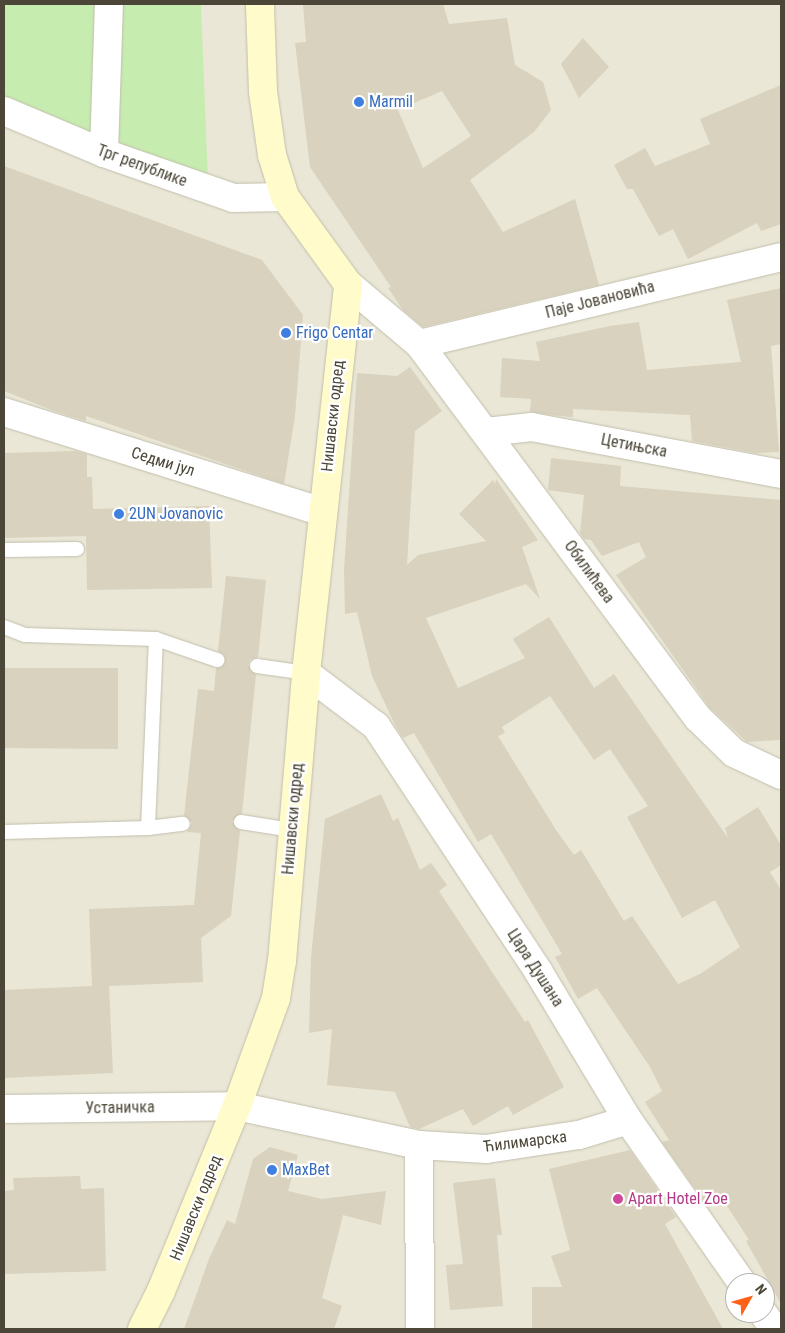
<!DOCTYPE html>
<html>
<head>
<meta charset="utf-8">
<style>
  body { margin:0 }
  #map { position:relative; width:785px; height:1333px; overflow:hidden; background:#f6f4ea; font-family:"Roboto Condensed",sans-serif }
  div>[style] { position:absolute }
  [style*='--x'] { left:calc(var(--x)*1px); top:calc(var(--y)*1px); width:calc(var(--w)*1px); rotate:calc(var(--a)*1deg) }
  .residential>* { inset:0; background:#eae7d7 }
  .green>* { inset:0; background:#c7ecb0 }
  .building>* { inset:0; background:#d8d2be }
  .roads { filter:drop-shadow(0 0 1px #c2beab) drop-shadow(0 0 1px #c2beab) }
  .lane>* { height:14px; margin:-7px; padding:0 7px; transform-origin:7px; border-radius:7px; background:#fff }
  .street>* { height:28px; margin:-14px; padding:0 14px; transform-origin:14px; border-radius:14px; background:#fff }
  .secondary>* { height:28px; margin:-14px; padding:0 14px; transform-origin:14px; border-radius:14px; background:#fffbca }
  .dots>* { width:14px; height:14px; translate:-50% -50%; box-sizing:border-box; border:2px solid #fff; border-radius:50% }
  span { translate:-50% -50%; white-space:nowrap; text-align:center; line-height:1.15; -webkit-text-stroke:4.5px #fff; paint-order:stroke }
  .shop-label { font-size:16px; color:#366cbe }
  .left { translate:0 -50%; text-align:left }
  .street-label { font-size:16px; color:#4b4637 }
  .hotel-label { font-size:16px; color:#b23c85 }
  .frame { position:absolute; inset:0; border:5px solid #4b4637; pointer-events:none }
  .north { position:absolute; left:725px; top:1273px; width:50px; height:50px; box-sizing:border-box; background:#fff; border:1px solid #b7b5af; border-radius:50%; rotate:52deg; font-size:14px; font-weight:700; line-height:20px; text-align:center; color:#4b4637 }
  .north::after { content:''; display:block; margin:auto; width:18px; height:22px; background:#ff6117; clip-path:polygon(50% 0,100% 100%,50% 72%,0 100%) }
</style>
</head>
<body>
<div id="map">
  <div class="residential">
    <i style="clip-path:polygon(evenodd,4px 4px,781px 4px,781px 1329px,4px 1329px,4px 4px,735px 1283px,765px 1283px,765px 1313px,735px 1313px,735px 1283px)"></i>
  </div>
  <div class="green">
    <i style="clip-path:polygon(4px 4px,201px 4px,208px 183px,4px 103px)"></i>
  </div>
  <div class="building">
    <i style="clip-path:polygon(evenodd,303px 4px,443px 4px,449px 24px,507px 18px,515px 65px,543px 82px,551px 110px,534px 132px,470px 180px,503px 232px,575px 199px,599px 285px,423px 327px,403px 310px,388px 288px,391px 287px,310px 167px,295px 43px,306px 42px,303px 4px,442px 91px,471px 136px,423px 168px,398px 110px,442px 91px)"></i>
    <i style="clip-path:polygon(583px 38px,609px 67px,579px 98px,561px 64px)"></i>
    <i style="clip-path:polygon(781px 85px,781px 224px,761px 231px,757px 223px,688px 259px,673px 229px,659px 236px,633px 189px,627px 189px,614px 165px,645px 148px,655px 166px,710px 144px,700px 119px)"></i>
    <i style="clip-path:polygon(4px 166px,262px 260px,303px 315px,295px 416px,284px 484px,86px 416px,86px 421px,54px 411px,4px 391px)"></i>
    <i style="clip-path:polygon(781px 288px,781px 344px,771px 346px,779px 452px,755px 453px,692px 441px,690px 415px,573px 409px,573px 417px,560px 416px,530px 412px,531px 399px,500px 397px,502px 358px,540px 361px,536px 342px,610px 326px,639px 322px,647px 370px,741px 362px,727px 300px)"></i>
    <i style="clip-path:polygon(evenodd,410px 367px,442px 411px,415px 431px,407px 565px,418px 555px,486px 541px,459px 514px,493px 480px,495px 484px,496px 479px,538px 540px,522px 547px,540px 599px,526px 584px,426px 618px,458px 688px,525px 658px,513px 639px,549px 617px,594px 688px,614px 674px,728px 838px,725px 828px,758px 807px,781px 845px,781px 865px,770px 872px,781px 890px,781px 1304px,746px 1241px,749px 1240px,718px 1192px,703px 1200px,662px 1142px,669px 1140px,645px 1102px,662px 1091px,650px 1067px,597px 988px,578px 999px,555px 957px,562px 954px,491px 834px,478px 842px,414px 733px,403px 738px,396px 727px,372px 676px,357px 612px,345px 614px,344px 570px,357px 373px,397px 376px,410px 367px,550px 696px,594px 760px,610px 749px,648px 806px,627px 817px,682px 918px,715px 900px,740px 947px,700px 974px,678px 984px,632px 916px,624px 921px,581px 850px,574px 855px,556px 830px,498px 736px,505px 733px,502px 727px,550px 696px)"></i>
    <i style="clip-path:polygon(75px 451px,87px 454px,87px 477px,92px 477px,93px 509px,209px 506px,212px 588px,87px 590px,86px 536px,4px 538px,4px 453px)"></i>
    <i style="clip-path:polygon(551px 458px,621px 466px,620px 486px,781px 500px,781px 740px,747px 742px,710px 708px,616px 575px,646px 557px,639px 542px,602px 556px,591px 540px,584px 539px,580px 533px,584px 495px,548px 490px)"></i>
    <i style="clip-path:polygon(226px 576px,266px 580px,258px 657px,250px 660px,248px 665px,256px 675px,242px 813px,232px 821px,240px 831px,231px 916px,201px 938px,203px 982px,109px 986px,113px 1073px,4px 1078px,4px 990px,92px 986px,89px 909px,194px 905px,201px 833px,187px 832px,192px 823px,184px 816px,198px 689px,214px 691px,216px 668px,225px 662px,224px 655px,218px 651px)"></i>
    <i style="clip-path:polygon(4px 668px,118px 668px,118px 749px,4px 748px)"></i>
    <i style="clip-path:polygon(381px 794px,393px 821px,398px 818px,420px 870px,431px 863px,447px 885px,439px 891px,525px 1022px,528px 1020px,564px 1087px,513px 1115px,508px 1106px,473px 1126px,463px 1109px,419px 1129px,410px 1127px,395px 1092px,327px 1085px,332px 1029px,309px 1033px,311px 957px,325px 819px)"></i>
    <i style="clip-path:polygon(270px 1147px,298px 1155px,288px 1191px,322px 1199px,386px 1191px,381px 1225px,343px 1215px,322px 1298px,342px 1306px,334px 1329px,184px 1329px,209px 1259px,227px 1220px,235px 1224px,253px 1159px)"></i>
    <i style="clip-path:polygon(630px 1150px,676px 1217px,665px 1224px,723px 1329px,532px 1329px,532px 1287px,562px 1287px,551px 1256px,570px 1250px,549px 1169px)"></i>
    <i style="clip-path:polygon(80px 1176px,81px 1189px,104px 1188px,106px 1271px,4px 1274px,4px 1191px,14px 1190px,13px 1178px)"></i>
    <i style="clip-path:polygon(495px 1178px,502px 1235px,497px 1235px,503px 1306px,450px 1310px,446px 1265px,463px 1264px,453px 1183px)"></i>
  </div>
  <div class="roads">
    <div class="lane">
      <i style="--x:4;--y:550;--w:73;--a:-0.8"></i>
      <i style="--x:4;--y:627;--w:22;--a:21"></i>
      <i style="--x:25;--y:635;--w:131;--a:1.7"></i>
      <i style="--x:156;--y:639;--w:65;--a:19"></i>
      <i style="--x:257;--y:666;--w:49;--a:8.1"></i>
      <i style="--x:241;--y:822;--w:52;--a:8.9"></i>
      <i style="--x:148;--y:828;--w:35;--a:-7"></i>
      <i style="--x:4;--y:832;--w:144;--a:-1.6"></i>
      <i style="--x:148;--y:828;--w:189;--a:-87.6"></i>
    </div>
    <div class="street">
      <i style="--x:4;--y:111;--w:108;--a:22.8"></i>
      <i style="--x:104;--y:153;--w:137;--a:19.2"></i>
      <i style="--x:233;--y:198;--w:52;--a:-1.1"></i>
      <i style="--x:104;--y:153;--w:149;--a:-88.1"></i>
      <i style="--x:348;--y:284;--w:93;--a:40.2"></i>
      <i style="--x:419;--y:344;--w:467;--a:53.3"></i>
      <i style="--x:698;--y:718;--w:50;--a:44.2"></i>
      <i style="--x:734;--y:753;--w:52;--a:25.1"></i>
      <i style="--x:419;--y:344;--w:372;--a:-13.5"></i>
      <i style="--x:4;--y:412;--w:334;--a:17.4"></i>
      <i style="--x:486;--y:432;--w:46;--a:-6.2"></i>
      <i style="--x:532;--y:427;--w:253;--a:10.7"></i>
      <i style="--x:306;--y:673;--w:88;--a:37.1"></i>
      <i style="--x:376;--y:726;--w:294;--a:56.5"></i>
      <i style="--x:538;--y:971;--w:174;--a:58.9"></i>
      <i style="--x:628;--y:1120;--w:199;--a:55"></i>
      <i style="--x:4;--y:1109;--w:233;--a:-0.7"></i>
      <i style="--x:237;--y:1106;--w:186;--a:12.1"></i>
      <i style="--x:419;--y:1145;--w:67;--a:3.4"></i>
      <i style="--x:486;--y:1149;--w:94;--a:-8.6"></i>
      <i style="--x:579;--y:1135;--w:51;--a:-17"></i>
      <i style="--x:419;--y:1145;--w:184;--a:89.7"></i>
      <i style="--x:763;--y:1313;--w:19;--a:55"></i>
    </div>
    <div class="secondary">
      <i style="--x:142;--y:1329;--w:42;--a:-63.4"></i>
      <i style="--x:161;--y:1291;--w:200;--a:-67.7"></i>
      <i style="--x:237;--y:1106;--w:115;--a:-70.1"></i>
      <i style="--x:276;--y:998;--w:37;--a:-81"></i>
      <i style="--x:282;--y:961;--w:289;--a:-85.2"></i>
      <i style="--x:306;--y:673;--w:391;--a:-83.8"></i>
      <i style="--x:348;--y:284;--w:107;--a:-125.9"></i>
      <i style="--x:285;--y:197;--w:44;--a:-107.2"></i>
      <i style="--x:272;--y:155;--w:64;--a:-98.1"></i>
      <i style="--x:263;--y:92;--w:88;--a:-92"></i>
    </div>
  </div>
  <div class="dots">
    <i style="left:359px;top:102px;background:#3f7fe0"></i>
    <i style="left:286px;top:333px;background:#3f7fe0"></i>
    <i style="left:119px;top:514px;background:#3f7fe0"></i>
    <i style="left:272px;top:1170px;background:#3f7fe0"></i>
    <i style="left:618px;top:1199px;background:#d1479c"></i>
  </div>
  <div class="shop-label">
    <span class="left" style="left:369px;top:102px">Marmil</span>
    <span class="left" style="left:296px;top:333px">Frigo Centar</span>
    <span class="left" style="left:129px;top:514px">2UN Jovanovic</span>
    <span class="left" style="left:282px;top:1170px">MaxBet</span>
  </div>
  <div class="street-label">
    <span style="left:142px;top:166px;rotate:20deg">Трг републике</span>
    <span style="left:600px;top:300px;rotate:-14deg">Паје Јовановића</span>
    <span style="left:333px;top:416px;rotate:-84deg">Нишавски одред</span>
    <span style="left:634px;top:446px;rotate:11deg">Цетињска</span>
    <span style="left:163px;top:462px;rotate:17deg">Седми јул</span>
    <span style="left:589px;top:572px;rotate:54deg">Обилићева</span>
    <span style="left:293px;top:819px;rotate:-85deg">Нишавски одред</span>
    <span style="left:535px;top:968px;rotate:57deg">Цара Душана</span>
    <span style="left:120px;top:1108px;rotate:-1deg">Устаничка</span>
    <span style="left:525px;top:1142px;rotate:-7deg">Ћилимарска</span>
    <span style="left:196px;top:1208px;rotate:-68deg">Нишавски одред</span>
  </div>
  <div class="hotel-label">
    <span class="left" style="left:628px;top:1199px">Apart Hotel Zoe</span>
  </div>
  <div class="frame"></div>
  <div class="north">N</div>
</div>
</body>
</html>
